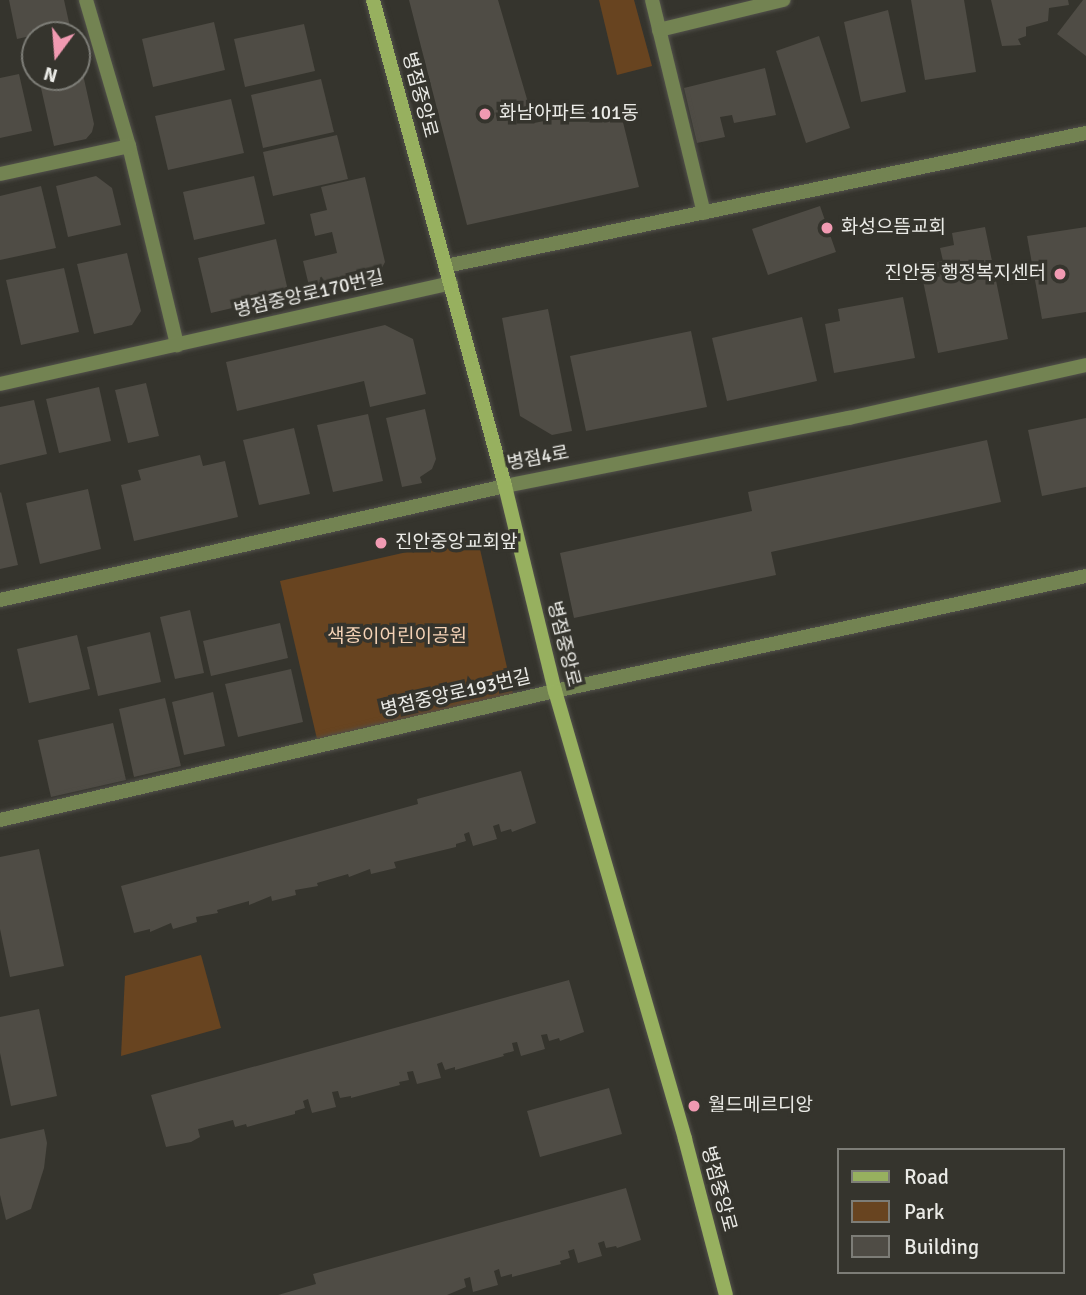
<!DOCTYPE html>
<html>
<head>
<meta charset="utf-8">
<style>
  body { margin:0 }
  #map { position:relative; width:1086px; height:1295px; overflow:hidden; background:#35342d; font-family:Signika,"Noto Sans KR",sans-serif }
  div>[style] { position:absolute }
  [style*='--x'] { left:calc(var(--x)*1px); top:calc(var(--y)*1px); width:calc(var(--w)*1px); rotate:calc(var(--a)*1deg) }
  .green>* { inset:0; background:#684420 }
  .building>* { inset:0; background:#4f4c45 }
  .roads { filter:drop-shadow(0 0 2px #52514b) drop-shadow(0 0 2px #52514b) }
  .street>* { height:14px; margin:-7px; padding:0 7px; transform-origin:7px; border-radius:7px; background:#738352 }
  .secondary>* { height:14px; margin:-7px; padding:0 7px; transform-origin:7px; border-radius:7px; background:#97b05f }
  .dots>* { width:19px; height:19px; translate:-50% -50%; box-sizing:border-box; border:4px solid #35342d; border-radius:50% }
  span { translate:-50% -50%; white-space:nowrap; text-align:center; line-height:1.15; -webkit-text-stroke:7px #35342d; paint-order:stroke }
  .street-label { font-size:19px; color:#eaeae6 }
  .poi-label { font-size:19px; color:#eaeae6 }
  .left { translate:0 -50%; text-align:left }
  .right { translate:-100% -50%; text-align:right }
  .park-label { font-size:19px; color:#f4d2b6 }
  .legend { position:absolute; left:837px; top:1148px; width:228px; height:126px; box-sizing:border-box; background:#35342d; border:2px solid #7d7d77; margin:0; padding:9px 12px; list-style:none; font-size:21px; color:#eaeae6 }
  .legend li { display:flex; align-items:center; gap:14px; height:35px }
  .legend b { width:35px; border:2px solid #7d7d77 }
  .north { position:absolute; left:21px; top:21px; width:70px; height:70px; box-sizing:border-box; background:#35342d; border:2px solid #7d7d77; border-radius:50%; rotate:196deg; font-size:19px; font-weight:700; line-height:28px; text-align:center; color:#eaeae6 }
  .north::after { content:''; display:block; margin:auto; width:24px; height:32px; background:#f19ab2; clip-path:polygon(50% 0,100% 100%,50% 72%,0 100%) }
</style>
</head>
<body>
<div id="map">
  <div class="green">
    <i style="clip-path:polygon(599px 0,634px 0,652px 66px,617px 75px)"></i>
    <i style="clip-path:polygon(477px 536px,513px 694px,317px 739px,280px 581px)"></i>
    <i style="clip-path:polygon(201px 955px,221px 1028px,121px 1056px,125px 976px)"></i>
  </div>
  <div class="building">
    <i style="clip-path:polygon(9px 0,64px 0,70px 27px,17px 39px)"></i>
    <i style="clip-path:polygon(409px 0,498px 0,534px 123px,619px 106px,639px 187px,467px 225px)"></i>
    <i style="clip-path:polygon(911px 0,964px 0,976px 72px,925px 80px)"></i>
    <i style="clip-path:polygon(991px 0,1068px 0,1069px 5px,1049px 8px,1048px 21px,1026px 27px,1026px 36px,1018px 39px,1021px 45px,1002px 46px)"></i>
    <i style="clip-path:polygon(1083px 0,1086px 0,1086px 56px,1057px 34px)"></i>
    <i style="clip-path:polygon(888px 10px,906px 92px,861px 102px,844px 22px)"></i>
    <i style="clip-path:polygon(214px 22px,225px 70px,153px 87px,142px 39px)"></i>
    <i style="clip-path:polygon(304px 24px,315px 71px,245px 87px,234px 39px)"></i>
    <i style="clip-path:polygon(819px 36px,850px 128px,806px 143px,776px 51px)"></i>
    <i style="clip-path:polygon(765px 68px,776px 115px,734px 123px,732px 115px,720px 117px,725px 137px,697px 143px,684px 88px)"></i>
    <i style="clip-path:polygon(82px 70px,94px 124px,92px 132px,86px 139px,54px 146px,39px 79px,77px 77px,77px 71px)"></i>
    <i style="clip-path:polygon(19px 74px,32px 131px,0 138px,0 78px)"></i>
    <i style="clip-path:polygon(321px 79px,334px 132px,263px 148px,251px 95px)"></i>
    <i style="clip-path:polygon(231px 99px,244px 153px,168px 170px,155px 116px)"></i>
    <i style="clip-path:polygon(337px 135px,348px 179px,273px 196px,263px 152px)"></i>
    <i style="clip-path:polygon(96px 176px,112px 188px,121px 225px,68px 237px,56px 186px)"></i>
    <i style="clip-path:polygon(254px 176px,265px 224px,194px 240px,183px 192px)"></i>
    <i style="clip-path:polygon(365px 177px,385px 262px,376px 279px,311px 294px,303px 261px,337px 253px,332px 232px,315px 236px,310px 214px,327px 210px,321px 187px)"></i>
    <i style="clip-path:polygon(41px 186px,56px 248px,0 260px,0 196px)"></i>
    <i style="clip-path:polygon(820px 206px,836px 252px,768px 275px,752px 229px)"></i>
    <i style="clip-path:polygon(985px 227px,1008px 339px,938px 353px,922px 276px,934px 274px,932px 263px,943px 261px,940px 248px,954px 245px,952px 233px)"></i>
    <i style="clip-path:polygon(1086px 227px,1086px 312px,1042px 319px,1027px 236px)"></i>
    <i style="clip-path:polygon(276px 239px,289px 295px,211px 313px,198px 258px)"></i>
    <i style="clip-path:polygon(127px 253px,141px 311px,132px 325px,94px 334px,77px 264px)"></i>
    <i style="clip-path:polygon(64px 268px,79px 332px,21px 345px,6px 280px)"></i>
    <i style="clip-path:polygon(903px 297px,915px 358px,834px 373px,825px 324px,840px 321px,838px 309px)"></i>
    <i style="clip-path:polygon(548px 309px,572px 431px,552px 435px,520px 416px,502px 318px)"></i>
    <i style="clip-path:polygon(802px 317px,817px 381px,727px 401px,712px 338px)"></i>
    <i style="clip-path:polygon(385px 325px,413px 339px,426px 394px,370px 407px,364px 381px,237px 411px,226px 362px)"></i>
    <i style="clip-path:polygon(691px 331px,707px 407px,586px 431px,570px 356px)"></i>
    <i style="clip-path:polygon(146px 383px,159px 436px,128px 443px,115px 390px)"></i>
    <i style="clip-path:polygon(99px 387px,111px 441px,59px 453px,46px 399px)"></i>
    <i style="clip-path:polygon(34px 400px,47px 454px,0 465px,0 407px)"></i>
    <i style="clip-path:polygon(425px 409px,436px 459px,432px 469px,420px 477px,422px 483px,402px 487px,386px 418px)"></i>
    <i style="clip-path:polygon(368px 414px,383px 481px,333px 492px,317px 425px)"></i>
    <i style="clip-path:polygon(1086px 418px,1086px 487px,1042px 496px,1028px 430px)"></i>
    <i style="clip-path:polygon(294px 428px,310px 494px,259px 505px,243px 440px)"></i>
    <i style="clip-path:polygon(987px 440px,1001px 502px,771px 552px,776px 575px,574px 618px,560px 553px,752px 511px,748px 492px)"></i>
    <i style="clip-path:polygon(200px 455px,203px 466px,225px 461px,238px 517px,134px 541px,121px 485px,141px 480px,138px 470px)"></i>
    <i style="clip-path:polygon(88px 489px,101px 549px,40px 564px,26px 503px)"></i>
    <i style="clip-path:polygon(1px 492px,18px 565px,0 569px,0 493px)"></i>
    <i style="clip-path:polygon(190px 610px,204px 673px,175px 679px,160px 617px)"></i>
    <i style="clip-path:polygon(280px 623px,288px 658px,211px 676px,203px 641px)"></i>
    <i style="clip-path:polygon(150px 632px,161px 682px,98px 696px,87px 647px)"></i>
    <i style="clip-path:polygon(77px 635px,90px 689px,29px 703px,17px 649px)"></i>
    <i style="clip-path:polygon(291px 669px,303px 722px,238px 737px,225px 684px)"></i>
    <i style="clip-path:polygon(213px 692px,225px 746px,184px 755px,172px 702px)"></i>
    <i style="clip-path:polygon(165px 698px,181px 766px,134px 777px,119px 709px)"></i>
    <i style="clip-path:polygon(113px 723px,126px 780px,51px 797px,38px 740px)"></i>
    <i style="clip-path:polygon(521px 771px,536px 823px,512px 832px,511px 829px,501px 832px,499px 824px,493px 826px,497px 839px,473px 846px,469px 832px,464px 834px,466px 841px,456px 844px,456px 847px,394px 862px,396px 868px,371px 874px,370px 869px,349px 877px,348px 874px,317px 883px,318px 886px,295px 890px,296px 895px,272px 901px,271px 896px,249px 905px,249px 901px,217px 910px,218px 913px,196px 917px,197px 922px,173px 929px,171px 923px,150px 932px,150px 929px,134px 933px,121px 886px,418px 804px,417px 799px)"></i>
    <i style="clip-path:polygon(39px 849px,64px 966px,10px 977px,0 929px,0 857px)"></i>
    <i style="clip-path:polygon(569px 980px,584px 1032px,560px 1041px,559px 1038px,549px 1041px,547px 1034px,541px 1035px,545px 1049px,521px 1056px,517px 1042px,512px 1043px,514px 1051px,503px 1054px,504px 1056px,455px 1070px,455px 1067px,445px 1070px,442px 1062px,437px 1064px,441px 1078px,417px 1084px,413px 1071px,407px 1072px,409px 1080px,399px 1082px,400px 1085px,351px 1098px,351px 1096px,340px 1098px,338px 1091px,332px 1092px,336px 1107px,312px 1113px,308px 1099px,303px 1101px,305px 1108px,295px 1111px,295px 1114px,247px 1127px,246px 1124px,235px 1127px,233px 1120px,198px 1129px,200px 1137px,191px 1142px,166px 1147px,151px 1095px)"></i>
    <i style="clip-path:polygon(39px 1009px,57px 1096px,11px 1106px,0 1053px,0 1017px)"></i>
    <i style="clip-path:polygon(609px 1088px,622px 1134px,540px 1157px,527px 1111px)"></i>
    <i style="clip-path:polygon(44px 1129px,47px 1143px,44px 1168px,31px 1209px,6px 1220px,0 1195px,0 1139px)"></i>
    <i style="clip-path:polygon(626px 1188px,641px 1240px,617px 1248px,616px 1246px,606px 1248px,604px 1241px,598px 1243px,602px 1256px,578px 1263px,574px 1249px,568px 1251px,570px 1258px,560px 1261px,561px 1264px,512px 1277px,512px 1274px,501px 1277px,499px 1269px,494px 1271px,498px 1285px,473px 1292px,470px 1277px,464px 1279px,466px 1287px,447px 1295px,278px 1295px,316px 1284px,313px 1274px)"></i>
  </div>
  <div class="roads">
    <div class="street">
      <i style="--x:86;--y:0;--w:152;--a:73.6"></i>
      <i style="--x:129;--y:146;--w:205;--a:76.4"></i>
      <i style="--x:652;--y:0;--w:219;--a:76.3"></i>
      <i style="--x:659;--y:30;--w:128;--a:-13.6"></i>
      <i style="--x:0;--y:174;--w:132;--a:-12.2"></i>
      <i style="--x:446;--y:266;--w:654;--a:-11.74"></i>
      <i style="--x:0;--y:384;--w:462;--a:-12.6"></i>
      <i style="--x:0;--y:600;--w:518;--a:-12.72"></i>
      <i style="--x:505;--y:486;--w:351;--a:-11.2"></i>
      <i style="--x:849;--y:418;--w:243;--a:-12.6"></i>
      <i style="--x:0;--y:820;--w:570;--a:-13.09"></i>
      <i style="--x:555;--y:691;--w:543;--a:-12.22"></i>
    </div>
    <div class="secondary">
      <i style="--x:373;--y:0;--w:504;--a:74.8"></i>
      <i style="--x:505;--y:486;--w:211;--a:76.3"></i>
      <i style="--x:555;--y:691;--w:466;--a:73.8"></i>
      <i style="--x:685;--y:1139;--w:161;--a:75.3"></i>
    </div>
  </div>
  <div class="dots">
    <i style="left:485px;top:114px;background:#f19ab2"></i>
    <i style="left:827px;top:228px;background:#f19ab2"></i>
    <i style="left:1060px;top:274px;background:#f19ab2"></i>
    <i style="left:381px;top:543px;background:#f19ab2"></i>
    <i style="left:694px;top:1106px;background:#f19ab2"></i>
  </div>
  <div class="street-label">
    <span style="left:419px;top:95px;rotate:75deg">병점중앙로</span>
    <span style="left:309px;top:295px;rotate:-13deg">병점중앙로170번길</span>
    <span style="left:538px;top:459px;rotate:-11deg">병점4로</span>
    <span style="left:563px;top:644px;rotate:76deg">병점중앙로</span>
    <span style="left:456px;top:694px;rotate:-13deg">병점중앙로193번길</span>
    <span style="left:718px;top:1189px;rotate:75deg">병점중앙로</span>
  </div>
  <div class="poi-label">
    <span class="left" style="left:499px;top:114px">화남아파트 101동</span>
    <span class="left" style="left:841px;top:228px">화성으뜸교회</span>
    <span class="right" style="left:1046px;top:274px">진안동 행정복지센터</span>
    <span class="left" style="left:395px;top:543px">진안중앙교회앞</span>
    <span class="left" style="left:708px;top:1106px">월드메르디앙</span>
  </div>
  <div class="park-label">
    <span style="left:397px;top:637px">색종이어린이공원</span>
  </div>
  <ul class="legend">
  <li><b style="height:9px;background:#97b05f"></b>Road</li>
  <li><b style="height:19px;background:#684420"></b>Park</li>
  <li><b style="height:19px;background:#4f4c45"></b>Building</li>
  </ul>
  <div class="north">N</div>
</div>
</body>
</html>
